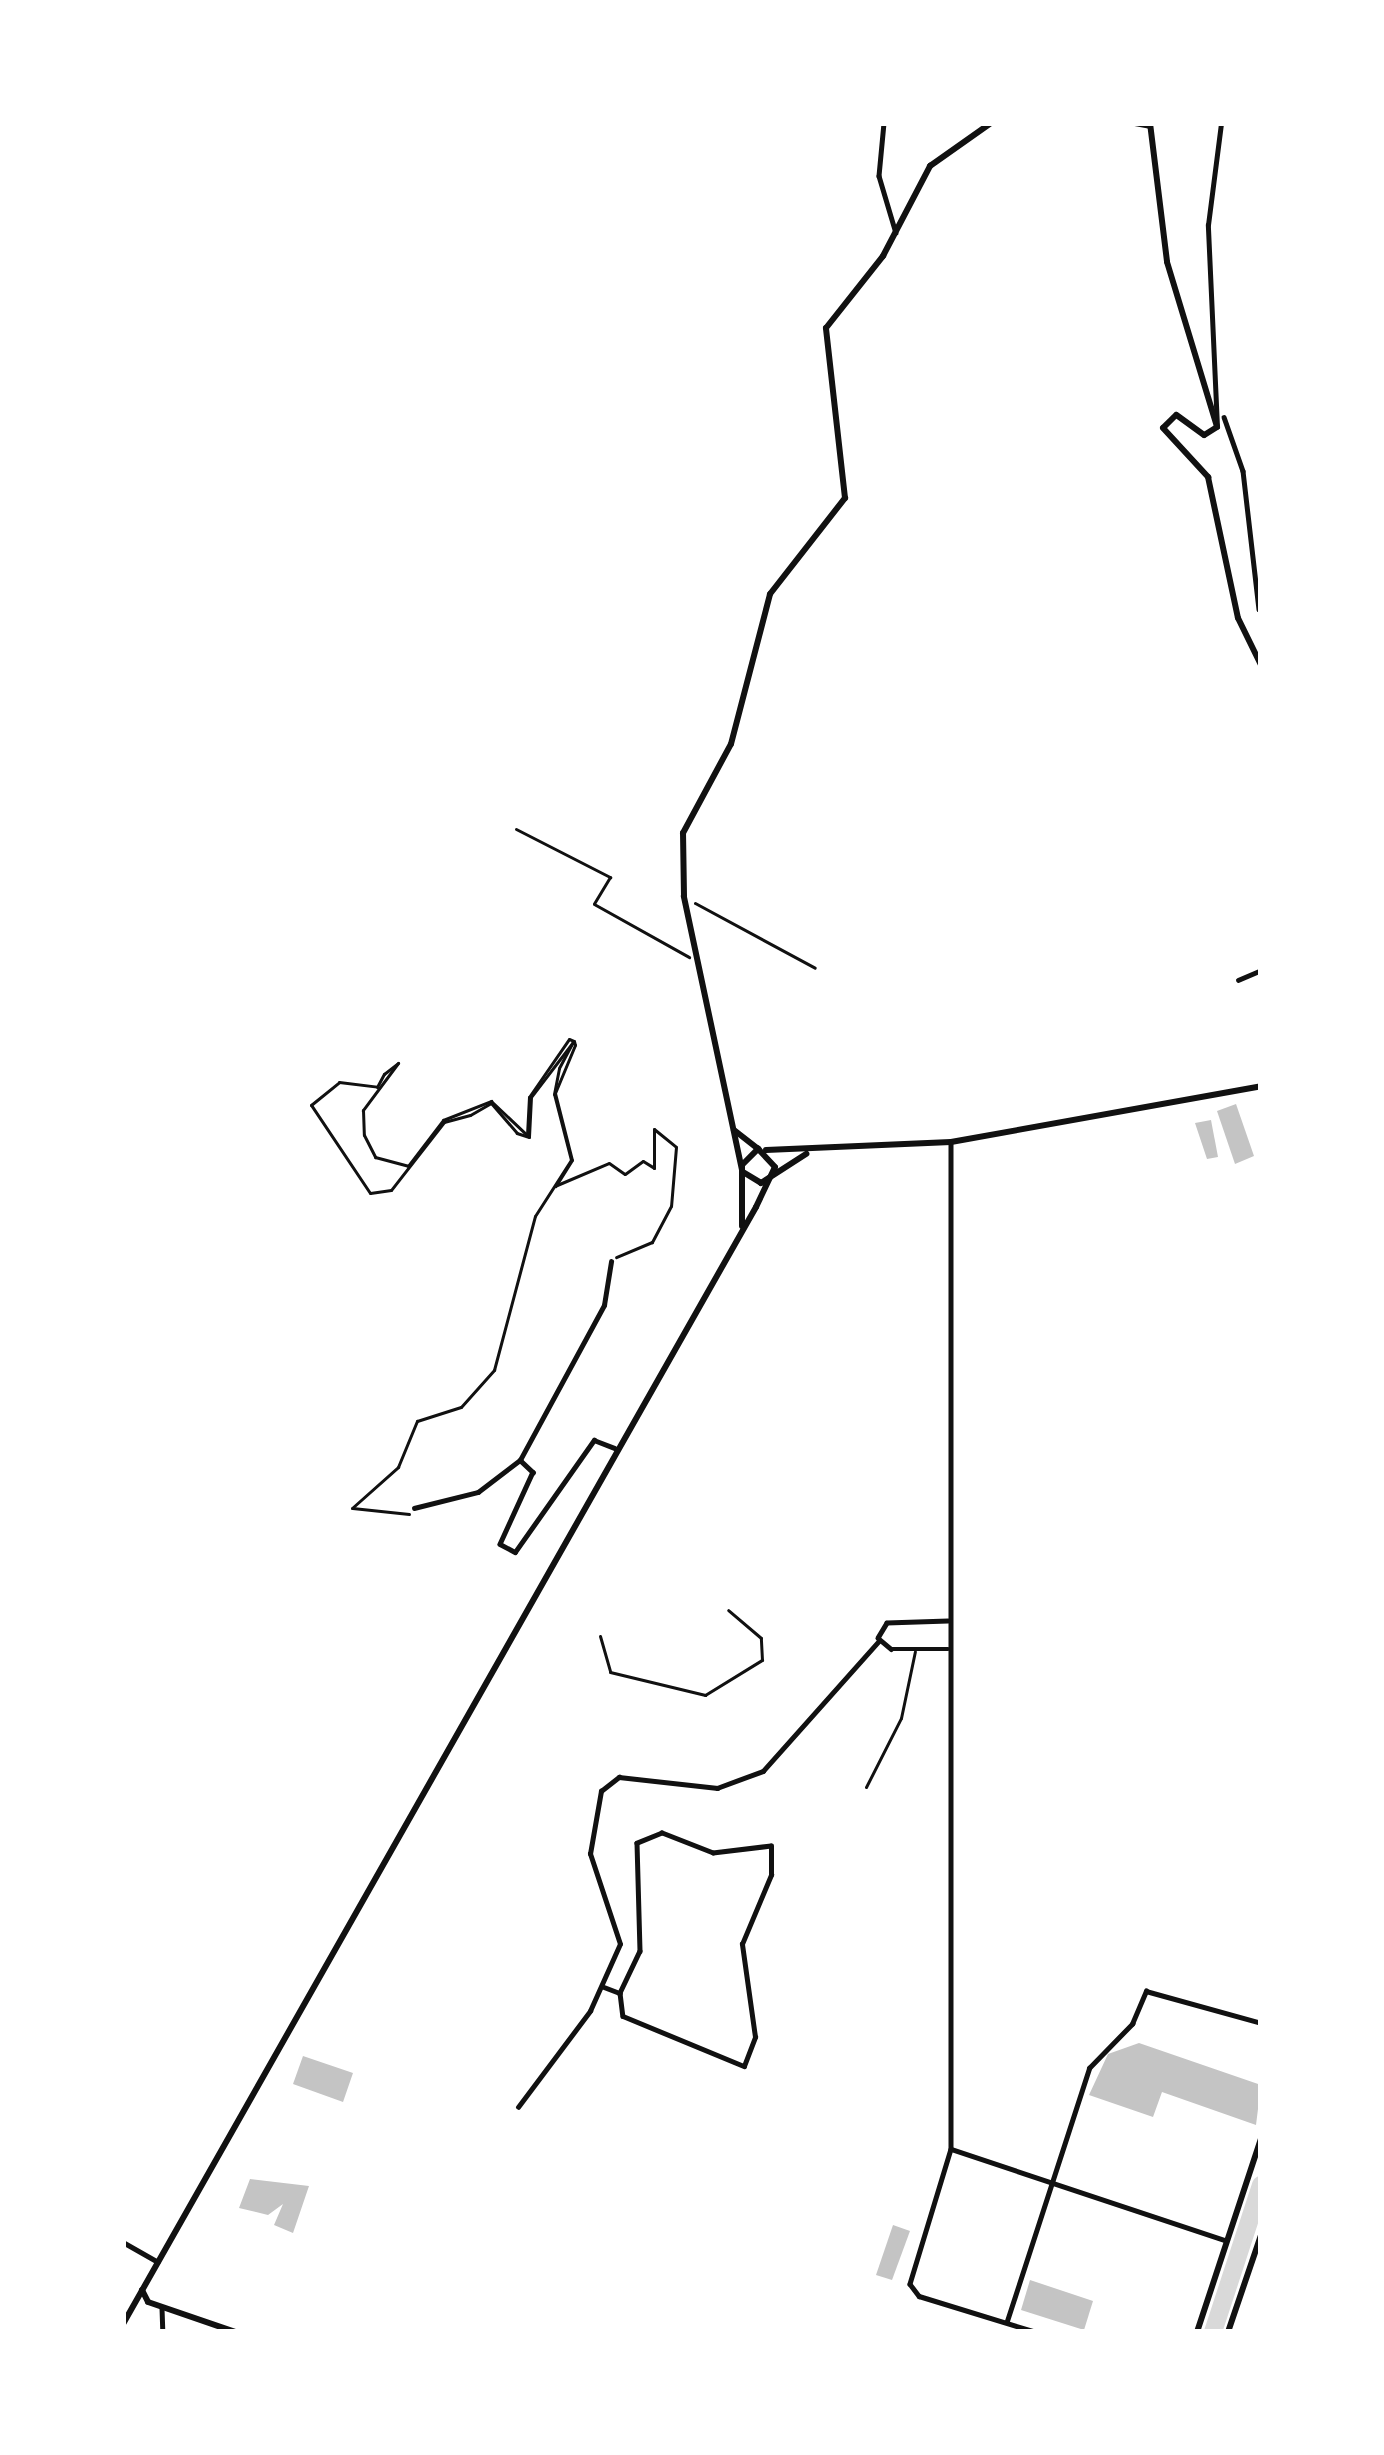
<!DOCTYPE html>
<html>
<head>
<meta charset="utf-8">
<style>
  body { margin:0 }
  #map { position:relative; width:1384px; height:2455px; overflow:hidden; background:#fff; font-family:Lato,sans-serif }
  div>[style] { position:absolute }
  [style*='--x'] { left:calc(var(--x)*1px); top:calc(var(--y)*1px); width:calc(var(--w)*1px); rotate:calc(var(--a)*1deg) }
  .river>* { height:18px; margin:-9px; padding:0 9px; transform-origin:9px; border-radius:9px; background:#d9d9d9 }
  .building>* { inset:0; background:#c4c4c4 }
  .path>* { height:3px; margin:-1.5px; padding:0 1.5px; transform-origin:1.5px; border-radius:1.5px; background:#111 }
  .service>* { height:3px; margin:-1.5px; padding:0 1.5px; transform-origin:1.5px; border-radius:1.5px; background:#111 }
  .minor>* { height:4.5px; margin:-2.25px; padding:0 2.25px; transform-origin:2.25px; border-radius:2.25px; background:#111 }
  .tertiary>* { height:6px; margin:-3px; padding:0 3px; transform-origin:3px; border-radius:3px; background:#111 }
  .secondary>* { height:6px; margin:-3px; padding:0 3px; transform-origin:3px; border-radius:3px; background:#111 }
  span { translate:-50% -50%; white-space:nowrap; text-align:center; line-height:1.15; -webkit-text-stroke:9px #fff; paint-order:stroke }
  .frame { position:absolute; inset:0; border:126px solid #fff; pointer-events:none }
</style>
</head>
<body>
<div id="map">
  <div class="river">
    <i style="--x:1213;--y:2332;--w:155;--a:-71.9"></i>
  </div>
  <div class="building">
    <i style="clip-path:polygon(1236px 1104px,1254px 1156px,1235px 1164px,1217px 1111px)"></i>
    <i style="clip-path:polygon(1211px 1120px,1218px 1157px,1207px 1159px,1195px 1123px)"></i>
    <i style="clip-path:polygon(1139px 2043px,1261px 2085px,1256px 2125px,1162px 2092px,1153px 2117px,1089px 2095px,1108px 2054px)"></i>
    <i style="clip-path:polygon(303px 2056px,353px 2073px,343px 2102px,293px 2084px)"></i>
    <i style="clip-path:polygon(250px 2179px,309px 2186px,293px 2233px,274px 2225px,283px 2204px,268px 2215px,239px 2208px)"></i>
    <i style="clip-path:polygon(893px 2225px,910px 2231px,892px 2280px,876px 2275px)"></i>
    <i style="clip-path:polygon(1030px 2280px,1093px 2301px,1084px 2330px,1021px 2310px)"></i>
  </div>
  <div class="path">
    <i style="--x:516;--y:829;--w:106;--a:27.1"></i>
    <i style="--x:610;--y:877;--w:31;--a:121"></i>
    <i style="--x:594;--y:904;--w:109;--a:29.2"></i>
    <i style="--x:695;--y:903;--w:136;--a:28.4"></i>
    <i style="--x:557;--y:1185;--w:56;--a:-22.9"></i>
    <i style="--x:609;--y:1163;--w:19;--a:35"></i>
    <i style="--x:625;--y:1174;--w:22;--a:-36"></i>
    <i style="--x:643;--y:1161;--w:13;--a:32"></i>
    <i style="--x:654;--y:1168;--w:39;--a:-90"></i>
    <i style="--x:654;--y:1129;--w:28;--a:39"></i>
    <i style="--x:676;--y:1147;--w:59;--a:94.8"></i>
    <i style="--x:671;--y:1206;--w:41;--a:117.8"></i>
    <i style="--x:652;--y:1242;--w:39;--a:157"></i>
    <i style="--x:409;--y:1514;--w:57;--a:-174"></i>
    <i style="--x:352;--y:1508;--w:62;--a:-41.7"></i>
    <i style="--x:398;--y:1467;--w:50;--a:-67.6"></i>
    <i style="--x:417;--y:1421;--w:46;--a:-17.7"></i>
    <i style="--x:461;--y:1407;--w:50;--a:-48.3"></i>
    <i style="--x:494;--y:1370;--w:159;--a:-75.1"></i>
    <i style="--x:535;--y:1216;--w:67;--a:-57.3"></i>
    <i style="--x:571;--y:1160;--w:68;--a:-104.4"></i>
    <i style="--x:554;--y:1094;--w:26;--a:-79"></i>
    <i style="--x:559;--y:1068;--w:30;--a:-62"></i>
    <i style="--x:573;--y:1042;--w:69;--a:127.4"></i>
    <i style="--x:531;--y:1097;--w:40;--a:92.9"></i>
    <i style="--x:529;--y:1137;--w:13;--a:-162"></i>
    <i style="--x:517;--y:1133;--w:40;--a:-131"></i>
    <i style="--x:491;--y:1103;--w:24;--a:150"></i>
    <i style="--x:470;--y:1115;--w:27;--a:165"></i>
    <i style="--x:444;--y:1122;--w:86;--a:127.9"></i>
    <i style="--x:391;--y:1190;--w:21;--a:172"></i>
    <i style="--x:370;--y:1193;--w:106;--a:-123.8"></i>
    <i style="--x:311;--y:1105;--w:36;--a:-39"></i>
    <i style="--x:339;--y:1082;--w:38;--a:7"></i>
    <i style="--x:377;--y:1087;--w:15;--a:-62"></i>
    <i style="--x:384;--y:1074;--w:18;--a:-38"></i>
    <i style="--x:398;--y:1063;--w:59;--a:126.7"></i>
    <i style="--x:363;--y:1110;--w:25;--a:88"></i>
    <i style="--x:364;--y:1135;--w:25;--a:63"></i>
    <i style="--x:375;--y:1157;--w:34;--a:15"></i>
    <i style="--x:408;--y:1166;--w:58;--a:-52.7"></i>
    <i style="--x:443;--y:1120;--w:52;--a:-21.6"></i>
    <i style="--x:491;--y:1101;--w:50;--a:43.4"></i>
    <i style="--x:527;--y:1135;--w:38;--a:-87"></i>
    <i style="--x:529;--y:1097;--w:70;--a:-55.4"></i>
    <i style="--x:569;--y:1039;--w:5;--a:22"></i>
    <i style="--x:574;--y:1041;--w:4;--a:76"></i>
    <i style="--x:575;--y:1045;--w:52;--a:112.6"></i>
    <i style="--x:555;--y:1093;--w:69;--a:75.8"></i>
    <i style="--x:572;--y:1160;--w:31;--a:122"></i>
    <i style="--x:600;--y:1636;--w:37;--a:74"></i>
    <i style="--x:610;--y:1672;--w:98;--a:13.6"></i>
    <i style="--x:705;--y:1695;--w:67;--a:-31.6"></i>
    <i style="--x:762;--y:1660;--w:22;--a:-93"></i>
    <i style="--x:761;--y:1638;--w:43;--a:-139.7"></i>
  </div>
  <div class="service">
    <i style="--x:866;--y:1787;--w:77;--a:-63.1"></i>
    <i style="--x:901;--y:1718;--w:68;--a:-78.2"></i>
  </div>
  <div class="minor">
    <i style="--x:884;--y:123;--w:53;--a:95.4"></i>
    <i style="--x:879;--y:176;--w:59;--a:73.4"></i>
    <i style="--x:1224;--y:417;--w:57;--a:70.6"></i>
    <i style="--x:1243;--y:471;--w:139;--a:83.4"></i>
    <i style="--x:1217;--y:427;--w:202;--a:-92.6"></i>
    <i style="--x:1208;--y:225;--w:103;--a:-82.7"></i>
    <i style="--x:1238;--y:980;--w:25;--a:-23"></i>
    <i style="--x:951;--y:1142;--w:1007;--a:90"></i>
    <i style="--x:951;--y:2149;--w:141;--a:106.9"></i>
    <i style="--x:910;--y:2284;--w:15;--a:53"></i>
    <i style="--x:919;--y:2296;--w:122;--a:17.1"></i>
    <i style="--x:520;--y:1460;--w:176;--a:-61.5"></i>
    <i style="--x:604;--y:1305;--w:44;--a:-80.8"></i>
    <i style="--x:414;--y:1508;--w:66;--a:-14"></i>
    <i style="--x:478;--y:1492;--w:53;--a:-37.3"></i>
    <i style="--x:520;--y:1460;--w:18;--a:43"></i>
    <i style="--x:533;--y:1472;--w:79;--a:114.6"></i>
    <i style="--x:500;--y:1544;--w:17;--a:28"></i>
    <i style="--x:515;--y:1552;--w:137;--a:-54.8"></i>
    <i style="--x:594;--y:1440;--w:22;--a:21"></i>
    <i style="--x:948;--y:1621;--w:61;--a:178.1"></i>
    <i style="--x:887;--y:1623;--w:17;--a:121"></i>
    <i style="--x:878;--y:1638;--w:17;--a:40"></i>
    <i style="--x:891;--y:1649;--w:57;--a:0"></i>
    <i style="--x:604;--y:1987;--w:17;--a:21"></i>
    <i style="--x:620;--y:1993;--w:23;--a:83"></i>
    <i style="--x:623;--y:2016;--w:131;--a:22.5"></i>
    <i style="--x:744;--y:2066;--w:31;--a:-69"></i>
    <i style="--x:755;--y:2037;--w:94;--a:-98"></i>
    <i style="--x:742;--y:1944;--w:75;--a:-67.2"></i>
    <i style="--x:771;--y:1875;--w:29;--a:-90"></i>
    <i style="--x:771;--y:1846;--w:58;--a:173.1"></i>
    <i style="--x:713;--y:1853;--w:55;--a:-158.6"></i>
    <i style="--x:662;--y:1833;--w:27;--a:158"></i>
    <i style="--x:637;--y:1843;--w:108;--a:88.4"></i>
    <i style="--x:640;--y:1951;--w:47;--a:115.5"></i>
    <i style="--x:518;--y:2107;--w:120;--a:-53.1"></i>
    <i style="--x:590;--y:2011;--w:73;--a:-65.9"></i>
    <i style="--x:620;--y:1944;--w:95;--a:-108.4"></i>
    <i style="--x:590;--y:1854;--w:64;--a:-80.1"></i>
    <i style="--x:601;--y:1791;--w:23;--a:-38"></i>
    <i style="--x:619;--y:1777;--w:99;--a:6.4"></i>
    <i style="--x:717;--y:1788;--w:49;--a:-20.3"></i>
    <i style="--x:763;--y:1771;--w:173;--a:-48.3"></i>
    <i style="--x:951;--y:2149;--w:289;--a:18.4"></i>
    <i style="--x:123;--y:2242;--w:40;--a:29.7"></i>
    <i style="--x:162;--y:2308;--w:24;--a:88"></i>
    <i style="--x:1007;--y:2321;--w:266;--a:-72"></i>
    <i style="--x:1089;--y:2068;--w:62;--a:-45.7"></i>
    <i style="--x:1132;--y:2024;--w:36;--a:-67"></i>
    <i style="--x:1146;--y:1991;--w:119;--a:15.5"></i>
  </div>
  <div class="tertiary">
    <i style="--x:1135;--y:123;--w:15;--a:11"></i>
    <i style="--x:1150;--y:123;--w:140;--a:83"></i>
    <i style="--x:1167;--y:262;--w:172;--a:73.1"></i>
    <i style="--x:1217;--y:427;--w:15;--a:148"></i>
    <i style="--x:1204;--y:435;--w:34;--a:-144"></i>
    <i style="--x:1176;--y:415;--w:18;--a:135"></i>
    <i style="--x:1163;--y:428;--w:67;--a:47.4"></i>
    <i style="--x:1208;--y:477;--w:144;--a:78"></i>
    <i style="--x:1238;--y:618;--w:52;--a:63.9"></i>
    <i style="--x:734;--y:1130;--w:31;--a:38"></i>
    <i style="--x:742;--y:1170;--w:280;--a:-102"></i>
    <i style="--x:684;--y:896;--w:63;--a:-90.9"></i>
    <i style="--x:683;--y:833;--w:101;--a:-61.7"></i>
    <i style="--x:731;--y:744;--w:155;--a:-75.4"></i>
    <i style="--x:770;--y:594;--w:122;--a:-52"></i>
    <i style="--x:845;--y:498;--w:171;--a:-96.4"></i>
    <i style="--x:826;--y:328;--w:92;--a:-51.6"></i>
    <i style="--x:883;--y:256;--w:102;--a:-62.4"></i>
    <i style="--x:930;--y:166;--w:75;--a:-35.2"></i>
  </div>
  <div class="secondary">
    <i style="--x:766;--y:1150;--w:185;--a:-2.5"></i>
    <i style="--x:951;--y:1142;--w:315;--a:-10.2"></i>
    <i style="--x:743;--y:1172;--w:21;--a:31"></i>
    <i style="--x:761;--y:1183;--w:54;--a:-32.8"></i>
    <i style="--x:742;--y:1226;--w:61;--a:-90"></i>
    <i style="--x:742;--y:1165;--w:23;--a:-45"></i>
    <i style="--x:142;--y:2290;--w:13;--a:63"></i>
    <i style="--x:148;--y:2302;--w:92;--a:19"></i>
    <i style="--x:123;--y:2324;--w:1284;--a:-60.46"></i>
    <i style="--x:756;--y:1207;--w:44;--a:-64.6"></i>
    <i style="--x:775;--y:1167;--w:25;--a:-133"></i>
    <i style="--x:1197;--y:2332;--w:204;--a:-71.7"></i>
    <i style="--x:1228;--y:2332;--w:102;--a:-71.2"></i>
  </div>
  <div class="frame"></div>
</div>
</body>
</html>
